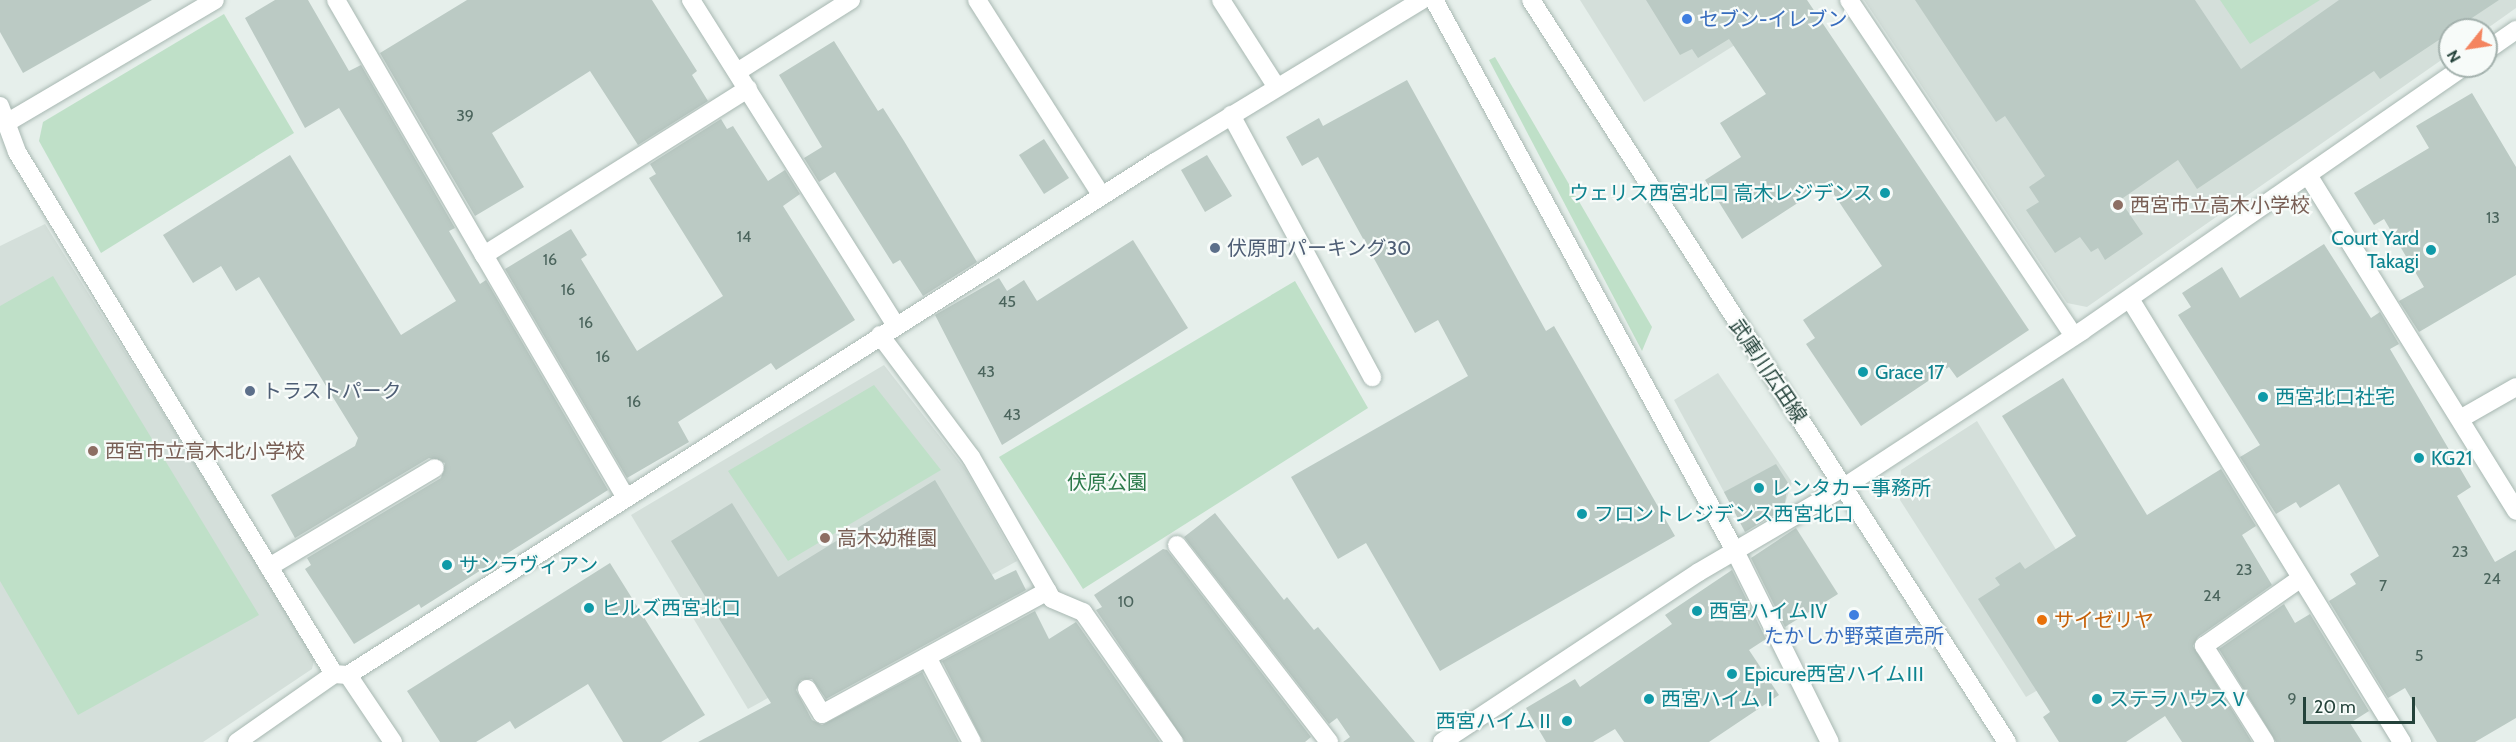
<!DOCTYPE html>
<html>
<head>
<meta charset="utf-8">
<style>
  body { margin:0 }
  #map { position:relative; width:2516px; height:742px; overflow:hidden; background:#e6efeb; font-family:Cabin,"Noto Sans JP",sans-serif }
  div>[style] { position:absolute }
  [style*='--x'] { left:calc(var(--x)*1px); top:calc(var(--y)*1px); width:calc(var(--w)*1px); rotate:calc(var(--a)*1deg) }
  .built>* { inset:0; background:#d4dfda }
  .green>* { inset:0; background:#bfe0c8 }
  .building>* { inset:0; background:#bbcac4 }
  .roads { filter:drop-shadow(0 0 2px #a8b8b2) drop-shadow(0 0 2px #a8b8b2) }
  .lane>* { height:18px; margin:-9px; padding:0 9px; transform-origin:9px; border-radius:9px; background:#fff }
  .street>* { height:18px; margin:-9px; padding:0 9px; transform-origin:9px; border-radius:9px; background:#fff }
  .secondary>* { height:18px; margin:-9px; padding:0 9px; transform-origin:9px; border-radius:9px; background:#fff }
  .dots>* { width:16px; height:16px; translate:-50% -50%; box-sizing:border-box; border:3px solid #f7fbf9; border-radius:50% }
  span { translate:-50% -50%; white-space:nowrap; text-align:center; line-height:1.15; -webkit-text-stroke:4.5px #f7fbf9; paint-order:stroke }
  .number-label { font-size:16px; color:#4a645c }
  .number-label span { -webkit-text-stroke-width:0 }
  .shop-label { font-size:20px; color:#366cbe }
  .left { translate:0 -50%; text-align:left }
  .culture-label { font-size:20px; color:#0d838f }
  .right { translate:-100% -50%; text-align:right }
  .education-label { font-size:20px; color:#785e54 }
  .service-label { font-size:20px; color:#4e5e75 }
  .street-label { font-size:20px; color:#24423a }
  .park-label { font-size:20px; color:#2d7a4b }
  .food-label { font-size:20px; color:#c56008 }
  .north { position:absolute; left:2438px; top:18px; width:60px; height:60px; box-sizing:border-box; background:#f7fbf9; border:2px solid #a3b1ad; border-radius:50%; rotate:240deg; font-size:16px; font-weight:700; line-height:24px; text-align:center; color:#24423a }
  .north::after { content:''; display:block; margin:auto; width:21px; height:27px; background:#f4845f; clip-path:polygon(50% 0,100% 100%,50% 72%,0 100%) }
  .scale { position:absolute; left:2303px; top:697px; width:112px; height:27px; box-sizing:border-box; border:3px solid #24423a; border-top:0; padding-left:8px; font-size:18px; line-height:21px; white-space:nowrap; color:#24423a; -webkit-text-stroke:4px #f7fbf9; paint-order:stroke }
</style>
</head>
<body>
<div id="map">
  <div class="built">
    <i style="clip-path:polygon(1580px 0,1711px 0,1738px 43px,1644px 102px)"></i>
    <i style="clip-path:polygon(1864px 0,2516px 0,2516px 8px,2485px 30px,2450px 30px,2450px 54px,2087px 307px,2067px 303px)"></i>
    <i style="clip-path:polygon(45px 224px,315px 656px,312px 669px,203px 742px,0 742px,0 246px)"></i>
    <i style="clip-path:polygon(884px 365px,966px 470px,1017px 561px,748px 709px,631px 515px)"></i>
    <i style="clip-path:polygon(1718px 373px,1792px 482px,1785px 504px,1742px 525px,1674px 400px)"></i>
    <i style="clip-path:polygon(1977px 421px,2114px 644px,2026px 697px,1900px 500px,1901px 470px)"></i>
  </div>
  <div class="green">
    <i style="clip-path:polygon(2220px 0,2320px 0,2250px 44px)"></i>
    <i style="clip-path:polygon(224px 14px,294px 133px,101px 253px,39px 141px,43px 122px)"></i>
    <i style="clip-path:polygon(1495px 57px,1652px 327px,1642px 351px,1489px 60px)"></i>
    <i style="clip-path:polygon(53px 276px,259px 615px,78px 715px,0 581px,0 306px)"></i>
    <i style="clip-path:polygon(1295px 281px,1368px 408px,1083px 589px,999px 457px)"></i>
    <i style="clip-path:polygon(874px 385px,941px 470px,788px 561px,728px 471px)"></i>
  </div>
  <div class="building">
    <i style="clip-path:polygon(0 0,152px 0,23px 73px,0 32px)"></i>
    <i style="clip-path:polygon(275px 0,308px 0,349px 71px,361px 65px,455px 228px,449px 231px,480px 284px,486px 280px,608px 490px,421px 608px,419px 604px,354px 644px,305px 569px,311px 565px,307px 558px,441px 478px,445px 463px,429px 458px,295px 538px,271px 495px,355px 446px,358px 438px,259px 277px,236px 291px,221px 266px,193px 283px,163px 235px,290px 155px,401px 335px,456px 301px,339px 108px,305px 128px,245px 18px)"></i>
    <i style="clip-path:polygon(467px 0,652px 0,697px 71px,692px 75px,708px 101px,638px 145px,590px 71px,492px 133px,524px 187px,475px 216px,380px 53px)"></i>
    <i style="clip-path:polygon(1646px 0,1807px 0,2029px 330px,1957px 378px,1949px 367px,1861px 426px,1806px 344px,1815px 338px,1803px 320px,1882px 266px,1827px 184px,1742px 239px,1705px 180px,1741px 157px,1720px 123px,1766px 94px,1729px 39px,1698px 58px,1692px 49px,1680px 55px)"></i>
    <i style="clip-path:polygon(1915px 0,2195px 0,2241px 69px,2339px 0,2499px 0,2380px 79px,2374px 71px,2197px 189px,2178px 160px,2120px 200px,2143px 234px,2105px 260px,2098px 248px,2091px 252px,2080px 237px,2055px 253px,2026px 210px,2039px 202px,2029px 187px,2045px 176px,2005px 116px,1996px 122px)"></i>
    <i style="clip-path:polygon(834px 41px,878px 111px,883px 108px,904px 141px,977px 262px,923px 296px,900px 260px,893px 264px,835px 172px,819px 182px,804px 158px,822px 147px,779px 75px)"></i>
    <i style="clip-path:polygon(1407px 80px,1546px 331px,1554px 326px,1675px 536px,1440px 671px,1366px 543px,1338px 559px,1291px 477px,1468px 376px,1438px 320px,1415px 333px,1318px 157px,1302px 166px,1286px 137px,1319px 118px,1323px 126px)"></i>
    <i style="clip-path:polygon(2472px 93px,2516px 167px,2516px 275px,2419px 332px,2399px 301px,2424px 287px,2384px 219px,2374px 225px,2354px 193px,2429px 148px,2416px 126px)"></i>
    <i style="clip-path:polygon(721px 119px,727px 129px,733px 126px,768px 181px,785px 170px,800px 194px,783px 206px,855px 320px,776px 370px,771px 363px,678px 422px,689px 442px,627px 478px,505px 269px,571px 229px,587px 255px,581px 259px,637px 351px,723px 296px,649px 178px,656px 174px,650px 164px)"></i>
    <i style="clip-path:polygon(1044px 139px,1069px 178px,1044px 194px,1019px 155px)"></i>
    <i style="clip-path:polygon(1207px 155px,1232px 196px,1205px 212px,1181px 170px)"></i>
    <i style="clip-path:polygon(1133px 240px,1188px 328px,1002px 445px,935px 315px,999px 278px,1007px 291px,1024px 280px,1037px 301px)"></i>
    <i style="clip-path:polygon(2324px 244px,2371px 318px,2380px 312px,2399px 344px,2390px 349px,2471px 487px,2457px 496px,2495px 562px,2516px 550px,2516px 718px,2475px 742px,2437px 742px,2405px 688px,2388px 698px,2329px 601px,2356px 584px,2350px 574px,2379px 556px,2339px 484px,2300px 508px,2296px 502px,2276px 514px,2240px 457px,2260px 445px,2178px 315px,2191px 307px,2182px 293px,2222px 267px,2240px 298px)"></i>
    <i style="clip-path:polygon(2063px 378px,2147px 515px,2221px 469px,2256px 526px,2242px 535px,2272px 585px,2198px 637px,2193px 646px,2252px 742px,2182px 742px,2165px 716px,2126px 742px,2059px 742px,2043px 717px,2050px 712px,1978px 599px,2000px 585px,1995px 578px,2020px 562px,2025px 569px,2076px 536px,2002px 416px)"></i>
    <i style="clip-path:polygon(1776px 464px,1788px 483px,1784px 509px,1745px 532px,1724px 492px)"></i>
    <i style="clip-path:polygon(935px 480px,995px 580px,1016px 570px,1026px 590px,826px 699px,812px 679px,801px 680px,796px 690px,812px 720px,822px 725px,922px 672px,959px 742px,698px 742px,771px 703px,671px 541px,732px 503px,778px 577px)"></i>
    <i style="clip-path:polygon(1215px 513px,1284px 600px,1287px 597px,1314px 630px,1318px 627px,1415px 742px,1343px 742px,1350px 737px,1337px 718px,1329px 724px,1184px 537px)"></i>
    <i style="clip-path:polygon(1796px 528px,1838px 594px,1785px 627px,1751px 558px)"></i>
    <i style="clip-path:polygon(1163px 549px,1167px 550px,1311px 737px,1305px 742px,1185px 742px,1096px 610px,1102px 607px,1094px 595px)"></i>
    <i style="clip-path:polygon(610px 563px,705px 715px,661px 742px,623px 742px,588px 684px,515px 729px,510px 721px,476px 742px,440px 742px,407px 691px)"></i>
    <i style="clip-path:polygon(1732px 570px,1766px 639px,1749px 650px,1779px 695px,1709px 742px,1624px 742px,1615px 729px,1593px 742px,1546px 742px,1526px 708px,1575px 679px,1580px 687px,1672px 624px,1665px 615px)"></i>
    <i style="clip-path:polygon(2284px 604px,2295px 623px,2310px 614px,2369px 711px,2350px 723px,2362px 742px,2276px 742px,2219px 649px)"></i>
    <i style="clip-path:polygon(1035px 611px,1049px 639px,1076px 622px,1160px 742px,983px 742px,942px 661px)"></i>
  </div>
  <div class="roads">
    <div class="lane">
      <i style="--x:1231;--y:115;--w:298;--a:61.7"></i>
      <i style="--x:484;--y:255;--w:281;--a:59.7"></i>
      <i style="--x:1177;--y:545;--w:249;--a:52.3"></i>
      <i style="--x:269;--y:567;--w:193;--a:-30.8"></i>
      <i style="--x:927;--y:657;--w:96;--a:62.1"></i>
      <i style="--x:807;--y:689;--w:29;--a:59"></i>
      <i style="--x:822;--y:714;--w:257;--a:-28.6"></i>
    </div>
    <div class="street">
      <i style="--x:336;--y:0;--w:295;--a:59.9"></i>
      <i style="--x:484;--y:255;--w:312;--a:-32.2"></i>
      <i style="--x:691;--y:0;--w:384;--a:57.8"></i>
      <i style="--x:977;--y:0;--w:232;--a:57.5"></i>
      <i style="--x:1221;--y:0;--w:102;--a:57.4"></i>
      <i style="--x:1434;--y:0;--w:628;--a:61.35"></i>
      <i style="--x:1735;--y:551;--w:213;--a:63.6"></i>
      <i style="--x:1849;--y:0;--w:404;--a:56.2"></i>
      <i style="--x:2486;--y:51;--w:37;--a:-35"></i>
      <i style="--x:737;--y:72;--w:135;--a:-32.3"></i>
      <i style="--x:0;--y:106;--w:49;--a:69.7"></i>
      <i style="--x:17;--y:152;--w:611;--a:58.73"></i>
      <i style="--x:8;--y:122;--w:240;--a:-30.5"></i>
      <i style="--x:2308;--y:175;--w:395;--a:58.2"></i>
      <i style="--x:2130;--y:299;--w:520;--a:58.45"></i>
      <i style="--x:880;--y:335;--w:152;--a:53.3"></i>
      <i style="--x:971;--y:457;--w:163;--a:60.3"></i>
      <i style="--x:1052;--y:599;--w:34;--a:23"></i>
      <i style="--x:1083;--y:612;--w:159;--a:55"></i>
      <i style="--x:2460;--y:419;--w:64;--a:-29.7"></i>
      <i style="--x:348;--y:675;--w:81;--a:56.1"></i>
      <i style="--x:237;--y:742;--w:118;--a:-35"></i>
      <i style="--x:334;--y:674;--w:14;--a:4"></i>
      <i style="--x:348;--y:675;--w:958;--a:-32.43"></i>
      <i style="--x:1157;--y:161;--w:310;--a:-31.3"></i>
      <i style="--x:1442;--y:742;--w:308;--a:-33.5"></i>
      <i style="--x:1699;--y:572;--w:168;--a:-30.4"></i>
      <i style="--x:1844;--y:487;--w:285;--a:-33.2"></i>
      <i style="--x:2082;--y:331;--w:465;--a:-34.7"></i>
      <i style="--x:2265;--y:742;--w:114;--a:-122.4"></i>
      <i style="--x:2204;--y:646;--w:118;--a:-35"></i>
    </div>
    <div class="secondary">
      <i style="--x:1531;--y:0;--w:882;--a:57.32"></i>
    </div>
  </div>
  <div class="dots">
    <i style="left:1687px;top:19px;background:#3f7fe0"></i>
    <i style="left:1885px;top:193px;background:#0f9aa8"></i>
    <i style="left:2118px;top:205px;background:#8d6e63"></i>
    <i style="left:1215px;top:248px;background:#5c6f8a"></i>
    <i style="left:2431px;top:250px;background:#0f9aa8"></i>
    <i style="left:1863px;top:372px;background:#0f9aa8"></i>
    <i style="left:250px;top:391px;background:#5c6f8a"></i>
    <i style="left:2263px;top:397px;background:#0f9aa8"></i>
    <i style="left:93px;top:451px;background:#8d6e63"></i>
    <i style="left:2419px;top:458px;background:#0f9aa8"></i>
    <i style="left:1759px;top:488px;background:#0f9aa8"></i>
    <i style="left:1582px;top:514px;background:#0f9aa8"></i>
    <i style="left:825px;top:538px;background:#8d6e63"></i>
    <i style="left:447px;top:565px;background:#0f9aa8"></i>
    <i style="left:589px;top:608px;background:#0f9aa8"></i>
    <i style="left:1697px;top:611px;background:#0f9aa8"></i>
    <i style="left:1854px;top:615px;background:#3f7fe0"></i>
    <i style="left:2042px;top:620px;background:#e8710a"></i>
    <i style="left:1732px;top:674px;background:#0f9aa8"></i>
    <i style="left:1649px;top:699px;background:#0f9aa8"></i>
    <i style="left:2097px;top:699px;background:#0f9aa8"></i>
    <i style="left:1567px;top:721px;background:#0f9aa8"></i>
  </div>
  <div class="number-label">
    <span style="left:465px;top:116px">39</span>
    <span style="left:2493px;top:218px">13</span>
    <span style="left:744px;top:237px">14</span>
    <span style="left:550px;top:260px">16</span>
    <span style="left:568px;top:290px">16</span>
    <span style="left:1007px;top:302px">45</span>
    <span style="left:586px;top:323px">16</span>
    <span style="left:603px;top:357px">16</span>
    <span style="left:986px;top:372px">43</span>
    <span style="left:634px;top:402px">16</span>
    <span style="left:1012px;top:415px">43</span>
    <span style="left:2460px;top:552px">23</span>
    <span style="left:2244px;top:570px">23</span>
    <span style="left:2492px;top:579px">24</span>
    <span style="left:2383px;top:586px">7</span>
    <span style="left:2212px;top:596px">24</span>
    <span style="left:1126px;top:602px">10</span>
    <span style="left:2419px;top:656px">5</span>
    <span style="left:2292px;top:699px">9</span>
  </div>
  <div class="shop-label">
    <span class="left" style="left:1699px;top:19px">セブン-イレブン</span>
    <span style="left:1854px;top:636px">たかしか野菜直売所</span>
  </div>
  <div class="culture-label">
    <span class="right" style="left:1873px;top:193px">ウェリス西宮北口 高木レジデンス</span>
    <span class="right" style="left:2419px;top:250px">Court Yard<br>Takagi</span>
    <span class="left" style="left:1875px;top:372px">Grace 17</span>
    <span class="left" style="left:2275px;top:397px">西宮北口社宅</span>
    <span class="left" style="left:2431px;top:458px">KG21</span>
    <span class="left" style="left:1771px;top:488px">レンタカー事務所</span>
    <span class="left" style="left:1594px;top:514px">フロントレジデンス西宮北口</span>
    <span class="left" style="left:459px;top:565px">サンラヴィアン</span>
    <span class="left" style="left:601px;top:608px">ヒルズ西宮北口</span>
    <span class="left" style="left:1709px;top:611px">西宮ハイムⅣ</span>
    <span class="left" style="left:1744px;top:674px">Epicure西宮ハイムⅢ</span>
    <span class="left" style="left:1661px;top:699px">西宮ハイムⅠ</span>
    <span class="left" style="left:2109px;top:699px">ステラハウスⅤ</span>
    <span class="right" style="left:1555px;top:721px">西宮ハイムⅡ</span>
  </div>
  <div class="education-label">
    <span class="left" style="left:2130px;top:205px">西宮市立高木小学校</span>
    <span class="left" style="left:105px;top:451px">西宮市立高木北小学校</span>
    <span class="left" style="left:837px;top:538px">高木幼稚園</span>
  </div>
  <div class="service-label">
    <span class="left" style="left:1227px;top:248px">伏原町パーキング30</span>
    <span class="left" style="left:262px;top:391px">トラストパーク</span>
  </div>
  <div class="street-label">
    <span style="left:1768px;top:371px;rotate:56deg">武庫川広田線</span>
  </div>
  <div class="park-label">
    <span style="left:1107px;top:482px">伏原公園</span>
  </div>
  <div class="food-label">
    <span class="left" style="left:2054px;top:620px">サイゼリヤ</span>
  </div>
  <div class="north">N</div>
  <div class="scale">20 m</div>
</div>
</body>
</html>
